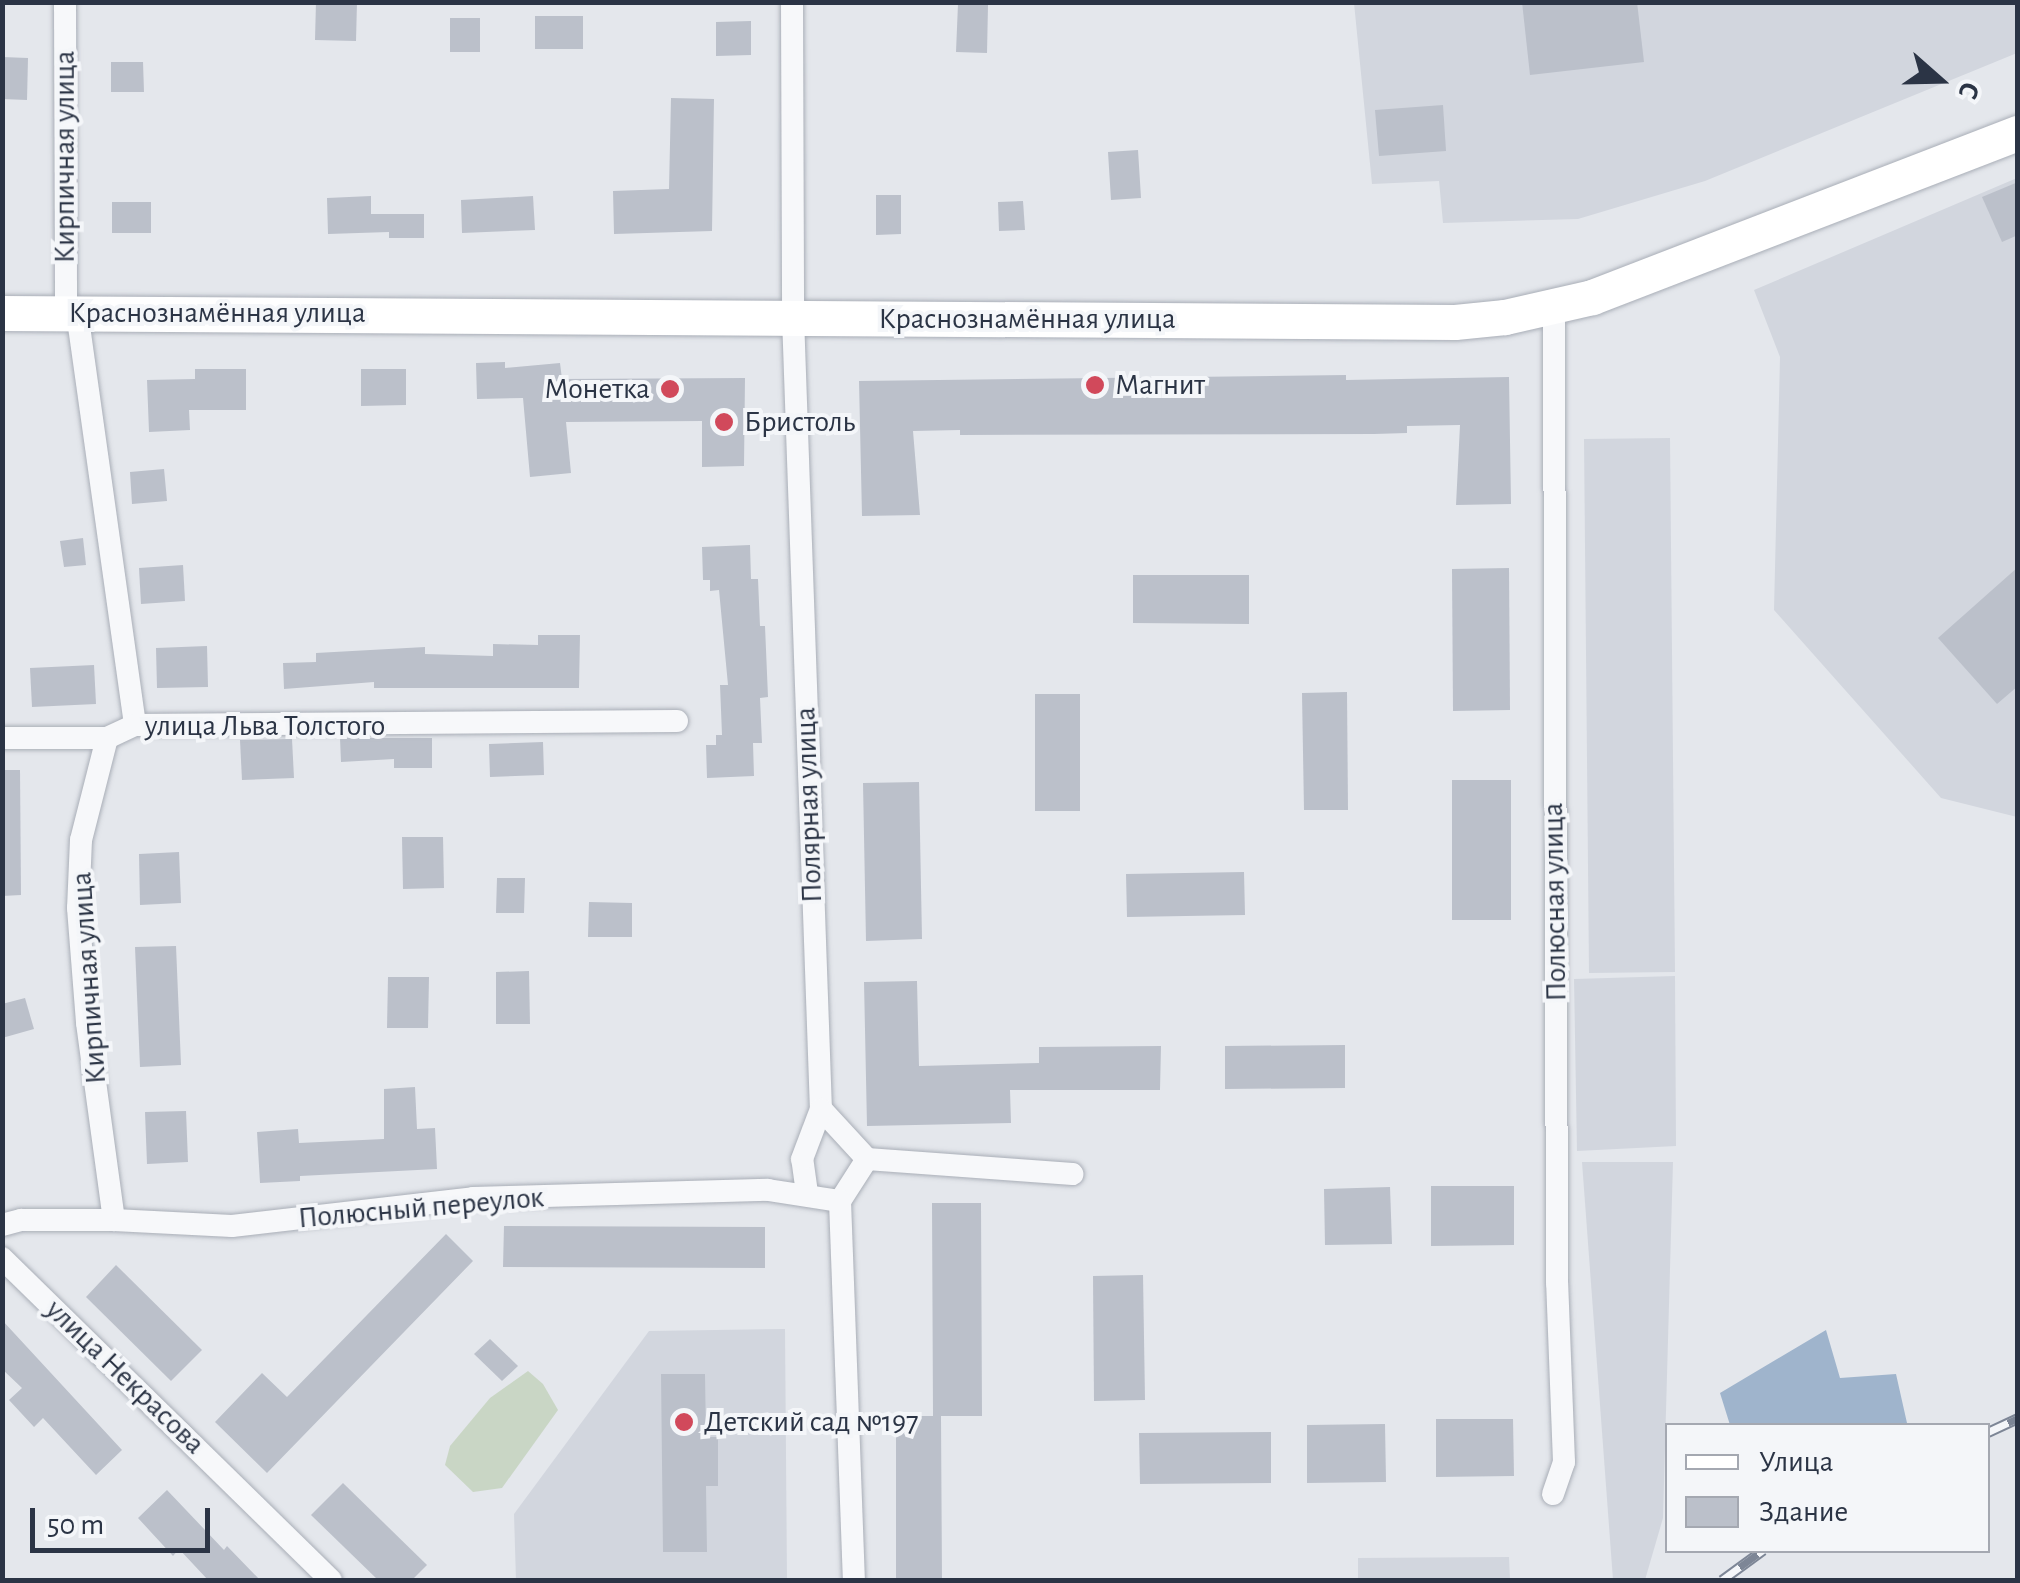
<!DOCTYPE html>
<html>
<head>
<meta charset="utf-8">
<style>
  body { margin:0 }
  #map { position:relative; width:2020px; height:1583px; overflow:hidden; background:#e4e7ec; font-family:"Alegreya Sans",sans-serif }
  div>[style] { position:absolute }
  [style*='--x'] { left:calc(var(--x)*1px); top:calc(var(--y)*1px); width:calc(var(--w)*1px); rotate:calc(var(--a)*1deg) }
  .built>* { inset:0; background:#d2d6de }
  .green>* { inset:0; background:#c9d6c5 }
  .water>* { inset:0; background:#9fb4cc }
  .building>* { inset:0; background:#bbc0ca }
  .roads { filter:drop-shadow(0 0 2px #a9aeb7) drop-shadow(0 0 2px #a9aeb7) }
  .minor>* { height:22px; margin:-11px; padding:0 11px; transform-origin:11px; border-radius:11px; background:#f7f8fa }
  .primary>* { height:35px; margin:-17.5px; padding:0 17.5px; transform-origin:17.5px; border-radius:17.5px; background:#fff }
  .rail>* { height:11px; margin-top:-5.5px; transform-origin:0; background:repeating-linear-gradient(90deg,#f4f6f9 0 22px,#7d8696 0 44px); box-sizing:border-box; border-block:2px solid #7d8696 }
  .dots>* { width:28px; height:28px; translate:-50% -50%; box-sizing:border-box; border:5px solid #f4f6f9; border-radius:50% }
  span { translate:-50% -50%; white-space:nowrap; text-align:center; line-height:1.15; -webkit-text-stroke:8px #f4f6f9; paint-order:stroke }
  .street-label { font-size:30px; color:#2b3445 }
  .poi-label { font-size:30px; color:#2b3445 }
  .left { translate:0 -50%; text-align:left }
  .right { translate:-100% -50%; text-align:right }
  .frame { position:absolute; inset:0; border:5px solid #2b3445; pointer-events:none }
  .legend { position:absolute; left:1665px; top:1423px; width:325px; height:130px; box-sizing:border-box; background:#f4f6f9; border:2px solid #a4a8b1; margin:0; padding:12px 18px; list-style:none; font-size:30px; color:#2b3445 }
  .legend li { display:flex; align-items:center; gap:20px; height:50px }
  .legend b { width:50px; border:2px solid #a4a8b1 }
  .north { position:absolute; left:1890px; top:30px; width:100px; height:100px; -webkit-text-stroke:8px #f4f6f9; paint-order:stroke; rotate:110deg; font-size:28px; font-weight:700; line-height:40px; text-align:center; color:#2b3445 }
  .north::after { content:''; display:block; margin:auto; width:35px; height:45px; background:#2b3445; clip-path:polygon(50% 0,100% 100%,50% 72%,0 100%) }
  .scale { position:absolute; left:30px; top:1508px; width:180px; height:45px; box-sizing:border-box; border:5px solid #2b3445; border-top:0; padding-left:12px; font-size:30px; line-height:35px; white-space:nowrap; color:#2b3445; -webkit-text-stroke:8px #f4f6f9; paint-order:stroke }
</style>
</head>
<body>
<div id="map">
  <div class="built">
    <i style="clip-path:polygon(1354px 3px,2017px 3px,2017px 53px,1705px 181px,1578px 219px,1443px 223px,1439px 181px,1372px 184px)"></i>
    <i style="clip-path:polygon(2017px 178px,2017px 817px,1941px 798px,1774px 610px,1780px 357px,1754px 290px)"></i>
    <i style="clip-path:polygon(1670px 438px,1675px 972px,1589px 973px,1584px 439px)"></i>
    <i style="clip-path:polygon(1675px 976px,1676px 1146px,1577px 1151px,1574px 979px)"></i>
    <i style="clip-path:polygon(1582px 1162px,1673px 1162px,1663px 1518px,1645px 1580px,1613px 1580px)"></i>
    <i style="clip-path:polygon(785px 1329px,787px 1580px,516px 1580px,514px 1514px,649px 1331px)"></i>
    <i style="clip-path:polygon(1509px 1557px,1510px 1580px,1358px 1580px,1358px 1558px)"></i>
  </div>
  <div class="green">
    <i style="clip-path:polygon(528px 1371px,543px 1384px,558px 1410px,502px 1488px,473px 1492px,445px 1465px,450px 1446px,490px 1398px)"></i>
  </div>
  <div class="water">
    <i style="clip-path:polygon(1826px 1330px,1840px 1378px,1896px 1374px,1907px 1423px,1730px 1425px,1720px 1393px)"></i>
  </div>
  <div class="building">
    <i style="clip-path:polygon(316px 2px,357px 2px,356px 41px,315px 40px)"></i>
    <i style="clip-path:polygon(1522px 2px,1637px 2px,1644px 62px,1530px 75px)"></i>
    <i style="clip-path:polygon(958px 4px,988px 5px,987px 53px,956px 52px)"></i>
    <i style="clip-path:polygon(535px 16px,583px 16px,583px 49px,535px 49px)"></i>
    <i style="clip-path:polygon(450px 18px,480px 18px,480px 52px,450px 52px)"></i>
    <i style="clip-path:polygon(751px 21px,751px 55px,716px 56px,716px 22px)"></i>
    <i style="clip-path:polygon(2px 57px,28px 58px,27px 100px,2px 99px)"></i>
    <i style="clip-path:polygon(111px 62px,143px 62px,144px 92px,111px 92px)"></i>
    <i style="clip-path:polygon(671px 98px,714px 99px,712px 231px,614px 234px,613px 191px,669px 189px)"></i>
    <i style="clip-path:polygon(1443px 105px,1446px 151px,1379px 156px,1375px 110px)"></i>
    <i style="clip-path:polygon(1138px 150px,1141px 198px,1111px 200px,1108px 152px)"></i>
    <i style="clip-path:polygon(2018px 182px,2018px 235px,2002px 242px,1982px 197px)"></i>
    <i style="clip-path:polygon(876px 195px,901px 195px,901px 234px,876px 235px)"></i>
    <i style="clip-path:polygon(371px 196px,371px 214px,424px 214px,424px 238px,389px 238px,389px 232px,328px 234px,327px 198px)"></i>
    <i style="clip-path:polygon(533px 196px,535px 230px,462px 233px,461px 200px)"></i>
    <i style="clip-path:polygon(1023px 201px,1025px 230px,999px 231px,998px 202px)"></i>
    <i style="clip-path:polygon(112px 202px,151px 202px,151px 233px,112px 233px)"></i>
    <i style="clip-path:polygon(505px 362px,505px 368px,560px 363px,562px 379px,745px 378px,744px 466px,702px 467px,702px 421px,566px 422px,571px 473px,530px 477px,523px 398px,477px 399px,476px 363px)"></i>
    <i style="clip-path:polygon(195px 369px,246px 369px,246px 410px,189px 410px,190px 430px,149px 432px,147px 380px,195px 379px)"></i>
    <i style="clip-path:polygon(361px 369px,406px 369px,406px 405px,361px 406px)"></i>
    <i style="clip-path:polygon(1346px 375px,1346px 380px,1509px 377px,1511px 504px,1456px 505px,1460px 425px,1407px 426px,1407px 433px,1374px 434px,960px 435px,960px 430px,913px 431px,920px 515px,862px 516px,859px 381px)"></i>
    <i style="clip-path:polygon(164px 469px,167px 501px,132px 504px,130px 472px)"></i>
    <i style="clip-path:polygon(83px 538px,86px 565px,64px 567px,60px 541px)"></i>
    <i style="clip-path:polygon(750px 545px,751px 579px,758px 579px,760px 626px,765px 626px,768px 697px,760px 698px,762px 743px,753px 743px,754px 776px,707px 778px,706px 745px,716px 745px,716px 735px,722px 735px,720px 685px,728px 685px,719px 590px,710px 591px,710px 580px,703px 580px,702px 547px)"></i>
    <i style="clip-path:polygon(183px 565px,185px 601px,141px 604px,139px 568px)"></i>
    <i style="clip-path:polygon(2018px 567px,2018px 686px,1997px 704px,1938px 638px)"></i>
    <i style="clip-path:polygon(1509px 568px,1510px 710px,1453px 711px,1452px 569px)"></i>
    <i style="clip-path:polygon(1133px 575px,1249px 575px,1249px 624px,1133px 623px)"></i>
    <i style="clip-path:polygon(538px 635px,580px 635px,579px 688px,374px 688px,374px 682px,284px 689px,283px 663px,316px 662px,316px 653px,425px 647px,425px 654px,493px 656px,493px 644px,538px 645px)"></i>
    <i style="clip-path:polygon(207px 646px,208px 687px,157px 688px,156px 648px)"></i>
    <i style="clip-path:polygon(94px 665px,96px 704px,32px 707px,30px 668px)"></i>
    <i style="clip-path:polygon(1347px 692px,1348px 810px,1304px 810px,1302px 693px)"></i>
    <i style="clip-path:polygon(1035px 694px,1080px 694px,1080px 811px,1035px 811px)"></i>
    <i style="clip-path:polygon(340px 738px,432px 738px,432px 768px,394px 768px,394px 759px,341px 762px)"></i>
    <i style="clip-path:polygon(292px 739px,294px 778px,242px 780px,240px 740px)"></i>
    <i style="clip-path:polygon(543px 742px,544px 775px,490px 777px,489px 744px)"></i>
    <i style="clip-path:polygon(2px 770px,20px 770px,21px 895px,2px 896px)"></i>
    <i style="clip-path:polygon(1452px 780px,1511px 780px,1511px 920px,1452px 920px)"></i>
    <i style="clip-path:polygon(919px 782px,922px 939px,866px 941px,863px 783px)"></i>
    <i style="clip-path:polygon(402px 837px,443px 837px,444px 888px,403px 889px)"></i>
    <i style="clip-path:polygon(179px 852px,181px 903px,140px 905px,139px 854px)"></i>
    <i style="clip-path:polygon(1244px 872px,1245px 915px,1127px 917px,1126px 874px)"></i>
    <i style="clip-path:polygon(497px 878px,525px 878px,524px 913px,496px 913px)"></i>
    <i style="clip-path:polygon(589px 902px,632px 903px,632px 937px,588px 937px)"></i>
    <i style="clip-path:polygon(176px 946px,181px 1065px,140px 1067px,135px 947px)"></i>
    <i style="clip-path:polygon(529px 971px,530px 1024px,496px 1024px,496px 972px)"></i>
    <i style="clip-path:polygon(388px 977px,429px 977px,428px 1028px,387px 1028px)"></i>
    <i style="clip-path:polygon(917px 981px,919px 1066px,1039px 1063px,1039px 1047px,1161px 1046px,1160px 1090px,1010px 1090px,1011px 1123px,867px 1126px,864px 982px)"></i>
    <i style="clip-path:polygon(25px 998px,34px 1029px,2px 1038px,2px 1004px)"></i>
    <i style="clip-path:polygon(1345px 1045px,1345px 1088px,1225px 1089px,1225px 1046px)"></i>
    <i style="clip-path:polygon(415px 1087px,417px 1129px,435px 1128px,437px 1169px,300px 1176px,300px 1181px,260px 1183px,257px 1132px,298px 1129px,299px 1143px,384px 1139px,384px 1089px)"></i>
    <i style="clip-path:polygon(186px 1111px,188px 1162px,147px 1164px,145px 1112px)"></i>
    <i style="clip-path:polygon(1431px 1186px,1514px 1186px,1514px 1245px,1431px 1246px)"></i>
    <i style="clip-path:polygon(1390px 1187px,1392px 1244px,1325px 1245px,1324px 1189px)"></i>
    <i style="clip-path:polygon(932px 1203px,981px 1203px,982px 1416px,941px 1416px,942px 1580px,896px 1580px,896px 1416px,933px 1416px)"></i>
    <i style="clip-path:polygon(504px 1226px,765px 1227px,765px 1268px,503px 1267px)"></i>
    <i style="clip-path:polygon(446px 1234px,473px 1261px,267px 1473px,215px 1422px,262px 1373px,287px 1397px)"></i>
    <i style="clip-path:polygon(116px 1265px,202px 1350px,171px 1381px,86px 1297px)"></i>
    <i style="clip-path:polygon(1143px 1275px,1145px 1400px,1094px 1401px,1093px 1276px)"></i>
    <i style="clip-path:polygon(2px 1320px,122px 1450px,96px 1475px,43px 1418px,34px 1427px,9px 1400px,22px 1388px,2px 1369px)"></i>
    <i style="clip-path:polygon(490px 1339px,518px 1366px,502px 1381px,474px 1354px)"></i>
    <i style="clip-path:polygon(661px 1374px,705px 1374px,706px 1437px,718px 1437px,718px 1486px,706px 1486px,707px 1552px,663px 1552px)"></i>
    <i style="clip-path:polygon(1436px 1419px,1513px 1419px,1514px 1476px,1436px 1477px)"></i>
    <i style="clip-path:polygon(1385px 1424px,1386px 1482px,1307px 1483px,1307px 1425px)"></i>
    <i style="clip-path:polygon(1271px 1432px,1271px 1483px,1140px 1484px,1139px 1433px)"></i>
    <i style="clip-path:polygon(343px 1483px,427px 1565px,412px 1580px,378px 1580px,311px 1515px)"></i>
    <i style="clip-path:polygon(167px 1490px,224px 1550px,227px 1546px,260px 1580px,208px 1580px,179px 1549px,173px 1556px,138px 1518px)"></i>
  </div>
  <div class="roads">
    <div class="minor">
      <i style="--x:65;--y:2;--w:310;--a:89.8"></i>
      <i style="--x:792;--y:2;--w:315;--a:89.8"></i>
      <i style="--x:793;--y:317;--w:792;--a:87.98"></i>
      <i style="--x:821;--y:1109;--w:68;--a:47.4"></i>
      <i style="--x:867;--y:1159;--w:50;--a:122.7"></i>
      <i style="--x:840;--y:1201;--w:379;--a:87.9"></i>
      <i style="--x:77;--y:312;--w:417;--a:82"></i>
      <i style="--x:2;--y:738;--w:105;--a:0"></i>
      <i style="--x:107;--y:738;--w:31;--a:-25"></i>
      <i style="--x:135;--y:725;--w:542;--a:-0.42"></i>
      <i style="--x:107;--y:738;--w:105;--a:104.3"></i>
      <i style="--x:81;--y:840;--w:68;--a:92.5"></i>
      <i style="--x:78;--y:908;--w:115;--a:85.5"></i>
      <i style="--x:87;--y:1023;--w:199;--a:82.2"></i>
      <i style="--x:867;--y:1159;--w:206;--a:4.2"></i>
      <i style="--x:807;--y:1193;--w:34;--a:-98"></i>
      <i style="--x:802;--y:1159;--w:53;--a:-69.2"></i>
      <i style="--x:2;--y:1225;--w:20;--a:-15"></i>
      <i style="--x:21;--y:1220;--w:93;--a:0"></i>
      <i style="--x:114;--y:1220;--w:118;--a:2.9"></i>
      <i style="--x:232;--y:1226;--w:243;--a:-6.6"></i>
      <i style="--x:473;--y:1198;--w:295;--a:-1.6"></i>
      <i style="--x:768;--y:1190;--w:73;--a:8.7"></i>
      <i style="--x:2;--y:1258;--w:460;--a:44.4"></i>
      <i style="--x:1553;--y:1494;--w:34;--a:-71"></i>
      <i style="--x:1564;--y:1462;--w:179;--a:-92.2"></i>
      <i style="--x:1557;--y:1283;--w:975;--a:-90.18"></i>
    </div>
    <div class="primary">
      <i style="--x:2;--y:313;--w:1453;--a:0.35"></i>
      <i style="--x:1455;--y:322;--w:50;--a:-5.7"></i>
      <i style="--x:1505;--y:317;--w:89;--a:-12.9"></i>
      <i style="--x:1592;--y:297;--w:456;--a:-21.1"></i>
    </div>
  </div>
  <div class="rail">
    <i style="--x:1988;--y:1432;--w:33;--a:-25"></i>
    <i style="--x:1722;--y:1580;--w:51;--a:-36.2"></i>
  </div>
  <div class="dots">
    <i style="left:1095px;top:385px;background:#d1495b"></i>
    <i style="left:670px;top:389px;background:#d1495b"></i>
    <i style="left:724px;top:422px;background:#d1495b"></i>
    <i style="left:684px;top:1422px;background:#d1495b"></i>
  </div>
  <div class="street-label">
    <span style="left:65px;top:157px;rotate:-90deg">Кирпичная улица</span>
    <span style="left:217px;top:313px">Краснознамённая улица</span>
    <span style="left:1027px;top:319px">Краснознамённая улица</span>
    <span style="left:265px;top:726px">улица Льва Толстого</span>
    <span style="left:809px;top:805px;rotate:-92deg">Полярная улица</span>
    <span style="left:1555px;top:902px;rotate:-91deg">Полюсная улица</span>
    <span style="left:89px;top:978px;rotate:-94deg">Кирпичная улица</span>
    <span style="left:421px;top:1208px;rotate:-5deg">Полюсный переулок</span>
    <span style="left:125px;top:1377px;rotate:44deg">улица Некрасова</span>
  </div>
  <div class="poi-label">
    <span class="left" style="left:1115px;top:385px">Магнит</span>
    <span class="right" style="left:650px;top:389px">Монетка</span>
    <span class="left" style="left:744px;top:422px">Бристоль</span>
    <span class="left" style="left:704px;top:1422px">Детский сад №197</span>
  </div>
  <div class="frame"></div>
  <ul class="legend">
  <li><b style="height:12px;background:#fff"></b>Улица</li>
  <li><b style="height:28px;background:#bbc0ca"></b>Здание</li>
  </ul>
  <div class="north">С</div>
  <div class="scale">50 m</div>
</div>
</body>
</html>
